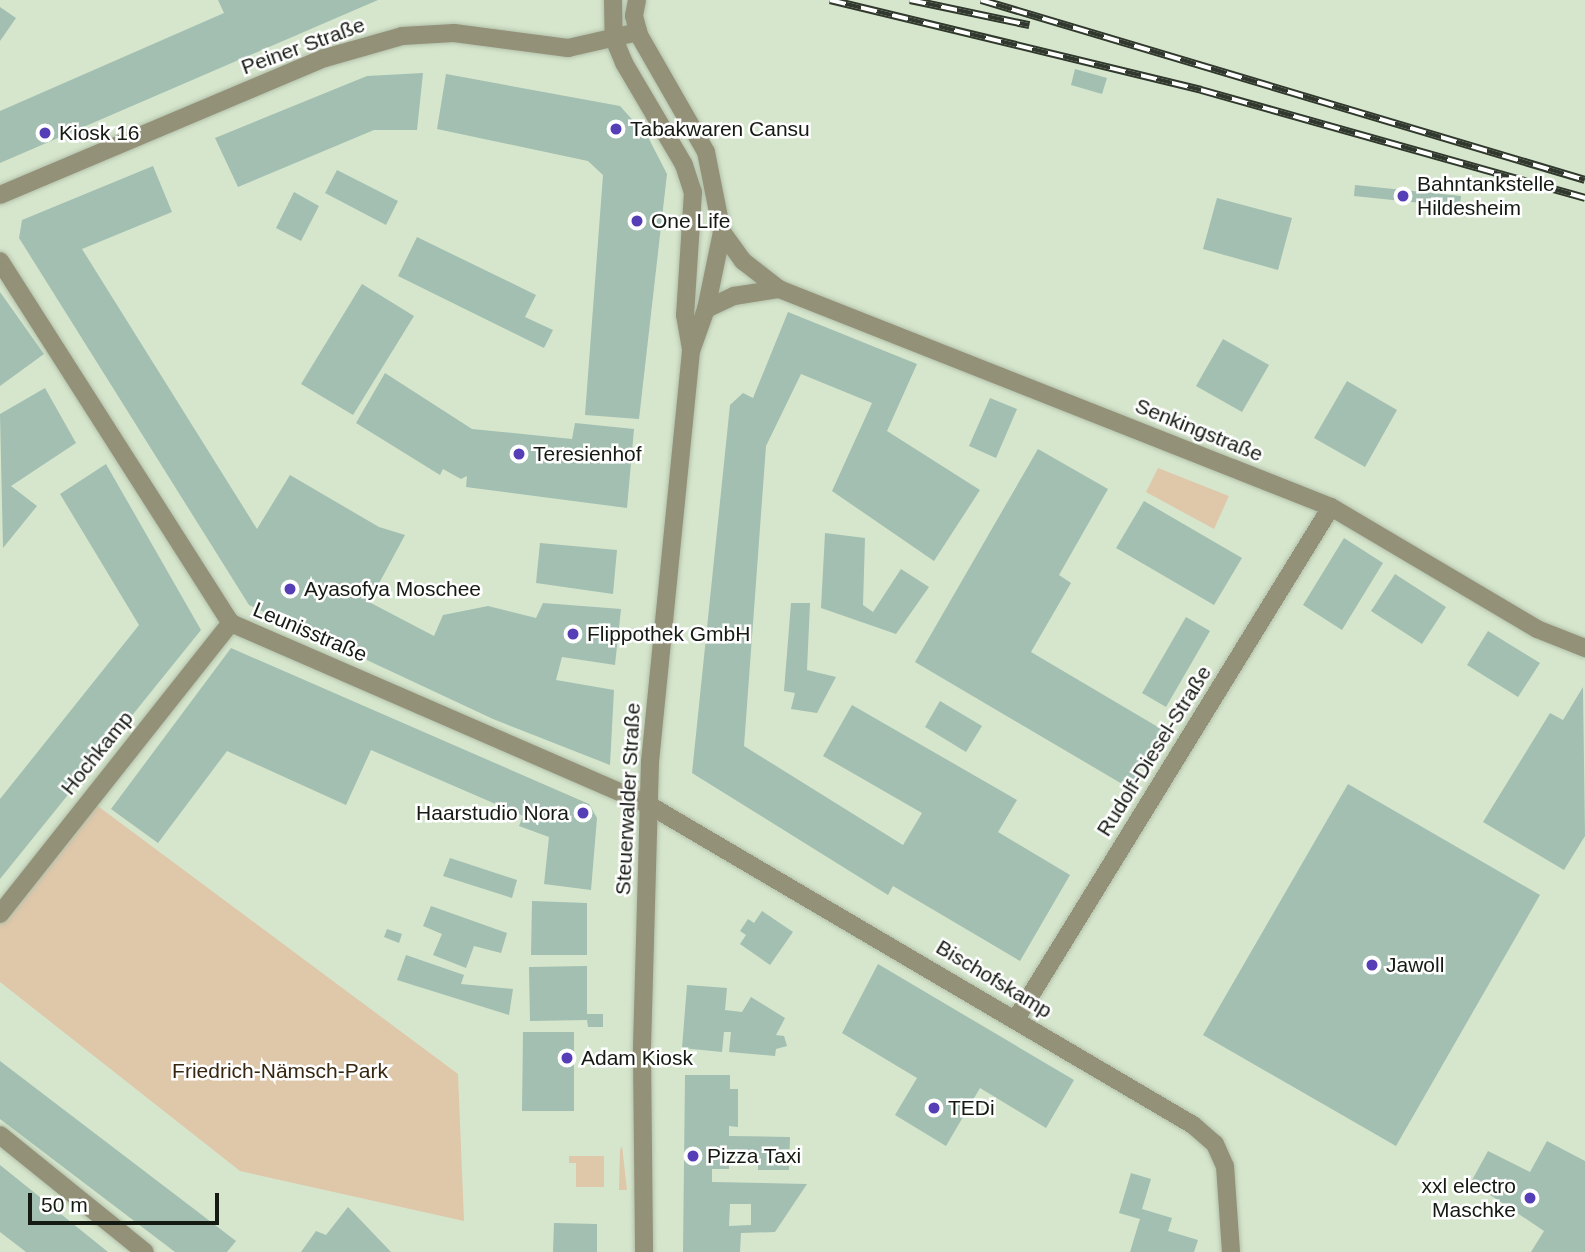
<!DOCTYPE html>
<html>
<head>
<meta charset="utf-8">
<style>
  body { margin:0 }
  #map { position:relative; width:1585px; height:1252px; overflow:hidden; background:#d6e6cd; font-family:Arial,sans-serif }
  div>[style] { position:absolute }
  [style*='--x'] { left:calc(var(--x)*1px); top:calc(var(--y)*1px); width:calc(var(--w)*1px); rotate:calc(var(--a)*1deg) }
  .green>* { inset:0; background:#dfc7aa }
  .building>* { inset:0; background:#a2bfb1 }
  .roads { filter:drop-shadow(0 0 2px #b3c1ab) drop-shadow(0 0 2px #b3c1ab) }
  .minor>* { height:18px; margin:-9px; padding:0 9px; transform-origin:9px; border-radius:9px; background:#939178 }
  .rail>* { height:8px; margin-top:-4px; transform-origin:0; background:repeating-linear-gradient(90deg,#fff 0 16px,#31382d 0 32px); box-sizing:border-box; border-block:2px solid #31382d }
  .dots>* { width:19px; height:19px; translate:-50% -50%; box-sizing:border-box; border:4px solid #fff; border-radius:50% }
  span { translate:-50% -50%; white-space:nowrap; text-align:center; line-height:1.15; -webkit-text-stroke:5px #fff; paint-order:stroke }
  .street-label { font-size:21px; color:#151a12 }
  .poi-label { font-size:21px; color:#151a12 }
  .left { translate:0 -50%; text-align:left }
  .right { translate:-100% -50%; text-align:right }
  .park-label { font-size:21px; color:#37260f }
  .scale { position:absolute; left:28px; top:1193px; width:191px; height:32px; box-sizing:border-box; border:4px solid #151a12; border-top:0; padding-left:9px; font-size:21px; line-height:24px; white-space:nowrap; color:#151a12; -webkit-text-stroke:5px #fff; paint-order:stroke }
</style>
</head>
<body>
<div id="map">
  <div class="green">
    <i style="clip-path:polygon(1158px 468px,1229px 496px,1214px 529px,1146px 492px)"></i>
    <i style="clip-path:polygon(95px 804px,458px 1074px,464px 1221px,240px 1171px,0 982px,0 922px)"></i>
    <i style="clip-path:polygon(622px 1146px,627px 1190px,619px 1190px,620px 1150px)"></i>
    <i style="clip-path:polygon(569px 1156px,604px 1156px,604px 1187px,576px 1187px,576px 1163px,569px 1163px)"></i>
  </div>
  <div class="building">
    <i style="clip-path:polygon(218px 0,378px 0,0 163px,0 111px,224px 13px)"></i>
    <i style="clip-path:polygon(0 7px,16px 18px,0 41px)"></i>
    <i style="clip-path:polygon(1075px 69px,1107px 78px,1102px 94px,1071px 85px)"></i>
    <i style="clip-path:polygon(423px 73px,417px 130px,374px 130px,238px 187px,215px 138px,367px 76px)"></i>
    <i style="clip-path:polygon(446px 74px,620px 106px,648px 137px,667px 174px,639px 419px,585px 415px,603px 175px,588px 161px,437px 129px)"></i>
    <i style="clip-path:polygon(153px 166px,172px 212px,82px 249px,257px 529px,290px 475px,379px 527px,405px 535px,369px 602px,434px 636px,443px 615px,488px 606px,536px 618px,543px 603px,621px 609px,615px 665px,562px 657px,556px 680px,614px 690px,610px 765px,493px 719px,249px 605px,19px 238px,22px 220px)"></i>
    <i style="clip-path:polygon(337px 170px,398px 201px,386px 225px,325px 193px)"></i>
    <i style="clip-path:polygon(1355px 185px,1461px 196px,1460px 207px,1354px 196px)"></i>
    <i style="clip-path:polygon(294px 192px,319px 206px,301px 241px,276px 228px)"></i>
    <i style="clip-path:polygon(1217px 198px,1292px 218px,1278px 270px,1203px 249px)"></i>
    <i style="clip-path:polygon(417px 237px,536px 295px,525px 317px,553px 330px,544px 348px,398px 276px)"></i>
    <i style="clip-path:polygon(362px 284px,414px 316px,353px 415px,301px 384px)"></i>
    <i style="clip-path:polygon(0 292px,44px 354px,0 386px)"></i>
    <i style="clip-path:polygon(788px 312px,917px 364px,887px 431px,980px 490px,934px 561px,832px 491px,872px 403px,801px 374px,766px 446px,744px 746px,903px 845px,922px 813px,823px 756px,852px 705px,1017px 800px,998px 832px,1070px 875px,1020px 961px,893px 886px,888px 895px,692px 773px,730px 405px,743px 393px,753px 398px)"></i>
    <i style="clip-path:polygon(1223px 339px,1269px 365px,1242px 412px,1196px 386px)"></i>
    <i style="clip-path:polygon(385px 373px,472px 429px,572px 439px,575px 423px,634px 429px,627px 508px,466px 487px,467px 476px,461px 479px,443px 469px,440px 475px,356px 423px)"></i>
    <i style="clip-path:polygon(1347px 381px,1397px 410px,1365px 467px,1314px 438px)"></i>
    <i style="clip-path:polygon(45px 388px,76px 443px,11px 486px,37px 506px,3px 548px,0 414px)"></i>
    <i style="clip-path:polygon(990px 398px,1017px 409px,996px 458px,969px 446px)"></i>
    <i style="clip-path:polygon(1038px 449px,1108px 489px,1059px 575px,1071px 583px,1031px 652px,1163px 730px,1129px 788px,915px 662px)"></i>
    <i style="clip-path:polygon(106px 464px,201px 630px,0 879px,0 799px,139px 625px,60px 494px)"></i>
    <i style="clip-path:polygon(1144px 501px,1242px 558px,1214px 605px,1116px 548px)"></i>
    <i style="clip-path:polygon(825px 533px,865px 538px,863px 605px,873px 612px,901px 569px,929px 587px,896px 634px,821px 608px)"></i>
    <i style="clip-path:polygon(1344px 538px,1383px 563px,1342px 630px,1303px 605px)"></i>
    <i style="clip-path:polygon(540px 543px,617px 550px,613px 594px,536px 583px)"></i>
    <i style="clip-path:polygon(1395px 574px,1446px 607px,1422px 644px,1371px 611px)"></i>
    <i style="clip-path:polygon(791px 603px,810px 603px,807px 670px,836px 677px,817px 713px,791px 709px,795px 693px,784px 691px)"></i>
    <i style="clip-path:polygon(1186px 617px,1210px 631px,1166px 707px,1142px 693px)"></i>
    <i style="clip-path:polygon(1488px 631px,1540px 663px,1518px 697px,1467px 665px)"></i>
    <i style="clip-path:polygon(231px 648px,589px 804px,597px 818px,591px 890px,544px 884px,549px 837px,519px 826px,523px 816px,371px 750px,346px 805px,227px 751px,158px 843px,111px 809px)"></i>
    <i style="clip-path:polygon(1583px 687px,1585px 836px,1564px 870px,1483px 822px,1550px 713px,1563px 720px)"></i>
    <i style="clip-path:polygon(940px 701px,982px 726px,966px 752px,925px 727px)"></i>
    <i style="clip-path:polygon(1348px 784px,1540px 895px,1396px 1146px,1203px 1035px)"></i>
    <i style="clip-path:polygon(450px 858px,517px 880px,512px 898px,443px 876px)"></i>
    <i style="clip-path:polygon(532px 901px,587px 903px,587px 955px,531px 955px)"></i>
    <i style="clip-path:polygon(431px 906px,507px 933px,501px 953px,474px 946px,466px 968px,433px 955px,442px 934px,423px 926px)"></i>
    <i style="clip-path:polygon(762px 911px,793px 932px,770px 965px,740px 944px,746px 935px,740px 931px,748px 919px,754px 923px)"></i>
    <i style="clip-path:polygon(387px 929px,402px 934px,399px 943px,384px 937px)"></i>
    <i style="clip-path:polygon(406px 955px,464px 975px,461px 984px,513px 989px,509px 1015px,397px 980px)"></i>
    <i style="clip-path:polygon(878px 964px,1074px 1080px,1046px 1128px,980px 1088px,946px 1146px,895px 1115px,917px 1078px,842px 1033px)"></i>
    <i style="clip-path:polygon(587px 966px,587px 1014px,603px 1014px,603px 1027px,588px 1027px,587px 1020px,530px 1021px,529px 967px)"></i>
    <i style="clip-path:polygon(687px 985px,727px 988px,725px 1010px,742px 1012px,751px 997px,785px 1018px,776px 1035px,784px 1036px,787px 1046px,776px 1049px,775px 1056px,729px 1052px,731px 1032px,724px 1032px,722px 1052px,682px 1048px)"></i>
    <i style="clip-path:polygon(523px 1032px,574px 1032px,574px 1111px,522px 1111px)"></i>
    <i style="clip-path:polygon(0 1061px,236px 1241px,227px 1252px,175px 1252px,0 1119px)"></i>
    <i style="clip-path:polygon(evenodd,685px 1075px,730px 1075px,730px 1089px,738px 1089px,738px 1127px,729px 1126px,729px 1136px,790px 1137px,789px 1170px,758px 1170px,758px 1159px,729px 1158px,729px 1169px,712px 1169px,712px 1182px,807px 1184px,775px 1232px,741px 1233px,740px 1252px,683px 1252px,685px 1075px,730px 1204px,751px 1204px,751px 1225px,729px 1226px,730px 1204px)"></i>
    <i style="clip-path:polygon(1547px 1141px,1585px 1161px,1585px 1252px,1531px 1252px,1544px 1231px,1471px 1182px,1488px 1151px,1530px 1172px)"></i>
    <i style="clip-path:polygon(0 1165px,108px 1252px,26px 1252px,0 1232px)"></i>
    <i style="clip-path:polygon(1131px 1173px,1151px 1179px,1142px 1209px,1172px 1218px,1168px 1231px,1198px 1240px,1194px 1252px,1130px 1252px,1140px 1219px,1119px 1213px)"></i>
    <i style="clip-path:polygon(348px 1207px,391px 1252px,301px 1252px,316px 1231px,326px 1235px)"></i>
    <i style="clip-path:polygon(554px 1223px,597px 1224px,597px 1252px,553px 1252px)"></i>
  </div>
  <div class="roads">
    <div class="minor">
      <i style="--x:613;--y:0;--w:39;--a:89"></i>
      <i style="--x:614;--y:39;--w:26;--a:67"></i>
      <i style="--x:624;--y:63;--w:118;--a:59.5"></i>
      <i style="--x:684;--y:165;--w:28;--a:72"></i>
      <i style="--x:693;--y:192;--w:123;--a:93.7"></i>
      <i style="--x:685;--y:315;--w:36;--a:80"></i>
      <i style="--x:637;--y:0;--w:16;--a:101"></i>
      <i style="--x:634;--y:16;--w:20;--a:75"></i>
      <i style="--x:639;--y:35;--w:135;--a:60.2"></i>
      <i style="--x:706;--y:152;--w:82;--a:78.7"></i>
      <i style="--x:722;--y:232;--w:79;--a:101.7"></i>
      <i style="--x:706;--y:309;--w:45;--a:109.7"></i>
      <i style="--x:691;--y:351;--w:412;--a:95.7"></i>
      <i style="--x:650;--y:761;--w:294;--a:91.6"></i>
      <i style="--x:642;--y:1055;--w:197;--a:89.4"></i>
      <i style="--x:0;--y:195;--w:353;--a:-22.9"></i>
      <i style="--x:325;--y:58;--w:80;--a:-15.9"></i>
      <i style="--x:402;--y:36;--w:52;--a:-3.3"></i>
      <i style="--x:454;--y:33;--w:115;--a:7.5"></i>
      <i style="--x:568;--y:48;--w:72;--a:-12.9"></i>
      <i style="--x:0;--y:261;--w:429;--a:57.5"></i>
      <i style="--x:231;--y:623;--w:456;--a:23.5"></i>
      <i style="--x:649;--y:805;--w:631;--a:30.47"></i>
      <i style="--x:1193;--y:1125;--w:29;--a:41"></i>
      <i style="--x:1215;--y:1144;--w:24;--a:66"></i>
      <i style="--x:1225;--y:1166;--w:86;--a:86"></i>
      <i style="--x:779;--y:289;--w:593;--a:21.55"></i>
      <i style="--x:1331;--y:507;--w:239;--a:30.6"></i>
      <i style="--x:1537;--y:629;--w:52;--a:21.6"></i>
      <i style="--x:706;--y:309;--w:31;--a:-25"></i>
      <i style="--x:734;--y:296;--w:46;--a:-8.8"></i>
      <i style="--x:779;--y:289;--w:46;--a:-142.1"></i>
      <i style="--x:743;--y:261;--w:36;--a:-126"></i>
      <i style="--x:0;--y:914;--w:372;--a:-51.6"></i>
      <i style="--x:1016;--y:1019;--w:601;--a:-58.4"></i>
      <i style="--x:0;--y:1135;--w:186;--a:38.9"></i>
    </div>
  </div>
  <div class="rail">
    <i style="--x:830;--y:0;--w:382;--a:13.6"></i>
    <i style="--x:1201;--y:90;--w:399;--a:15.7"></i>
    <i style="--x:910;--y:0;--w:122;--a:11.9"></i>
    <i style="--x:981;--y:0;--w:630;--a:16.59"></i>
  </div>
  <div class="dots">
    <i style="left:616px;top:129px;background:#563eb6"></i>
    <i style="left:45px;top:133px;background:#563eb6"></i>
    <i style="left:1403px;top:196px;background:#563eb6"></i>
    <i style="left:637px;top:221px;background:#563eb6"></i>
    <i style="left:519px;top:454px;background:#563eb6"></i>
    <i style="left:290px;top:589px;background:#563eb6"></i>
    <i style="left:573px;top:634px;background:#563eb6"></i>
    <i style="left:583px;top:813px;background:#563eb6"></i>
    <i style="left:1372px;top:965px;background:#563eb6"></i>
    <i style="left:567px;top:1058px;background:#563eb6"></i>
    <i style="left:934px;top:1108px;background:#563eb6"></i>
    <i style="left:693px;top:1156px;background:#563eb6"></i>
    <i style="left:1530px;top:1198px;background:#563eb6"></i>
  </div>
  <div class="street-label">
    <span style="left:303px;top:46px;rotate:-20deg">Peiner Straße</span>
    <span style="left:1199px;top:430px;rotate:22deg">Senkingstraße</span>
    <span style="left:310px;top:632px;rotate:23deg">Leunisstraße</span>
    <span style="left:1154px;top:751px;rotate:-58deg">Rudolf-Diesel-Straße</span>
    <span style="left:97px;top:753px;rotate:-51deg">Hochkamp</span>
    <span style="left:628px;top:799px;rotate:-87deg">Steuerwalder Straße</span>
    <span style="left:994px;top:979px;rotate:31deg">Bischofskamp</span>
  </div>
  <div class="poi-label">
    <span class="left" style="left:630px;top:129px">Tabakwaren Cansu</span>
    <span class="left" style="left:59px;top:133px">Kiosk 16</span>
    <span class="left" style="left:1417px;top:196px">Bahntankstelle<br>Hildesheim</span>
    <span class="left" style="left:651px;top:221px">One Life</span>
    <span class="left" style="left:533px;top:454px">Teresienhof</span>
    <span class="left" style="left:304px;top:589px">Ayasofya Moschee</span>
    <span class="left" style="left:587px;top:634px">Flippothek GmbH</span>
    <span class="right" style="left:569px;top:813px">Haarstudio Nora</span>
    <span class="left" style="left:1386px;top:965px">Jawoll</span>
    <span class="left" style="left:581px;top:1058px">Adam Kiosk</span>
    <span class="left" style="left:948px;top:1108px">TEDi</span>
    <span class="left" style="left:707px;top:1156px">Pizza Taxi</span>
    <span class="right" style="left:1516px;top:1198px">xxl electro<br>Maschke</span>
  </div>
  <div class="park-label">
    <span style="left:280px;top:1071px">Friedrich-Nämsch-Park</span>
  </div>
  <div class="scale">50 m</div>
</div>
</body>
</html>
